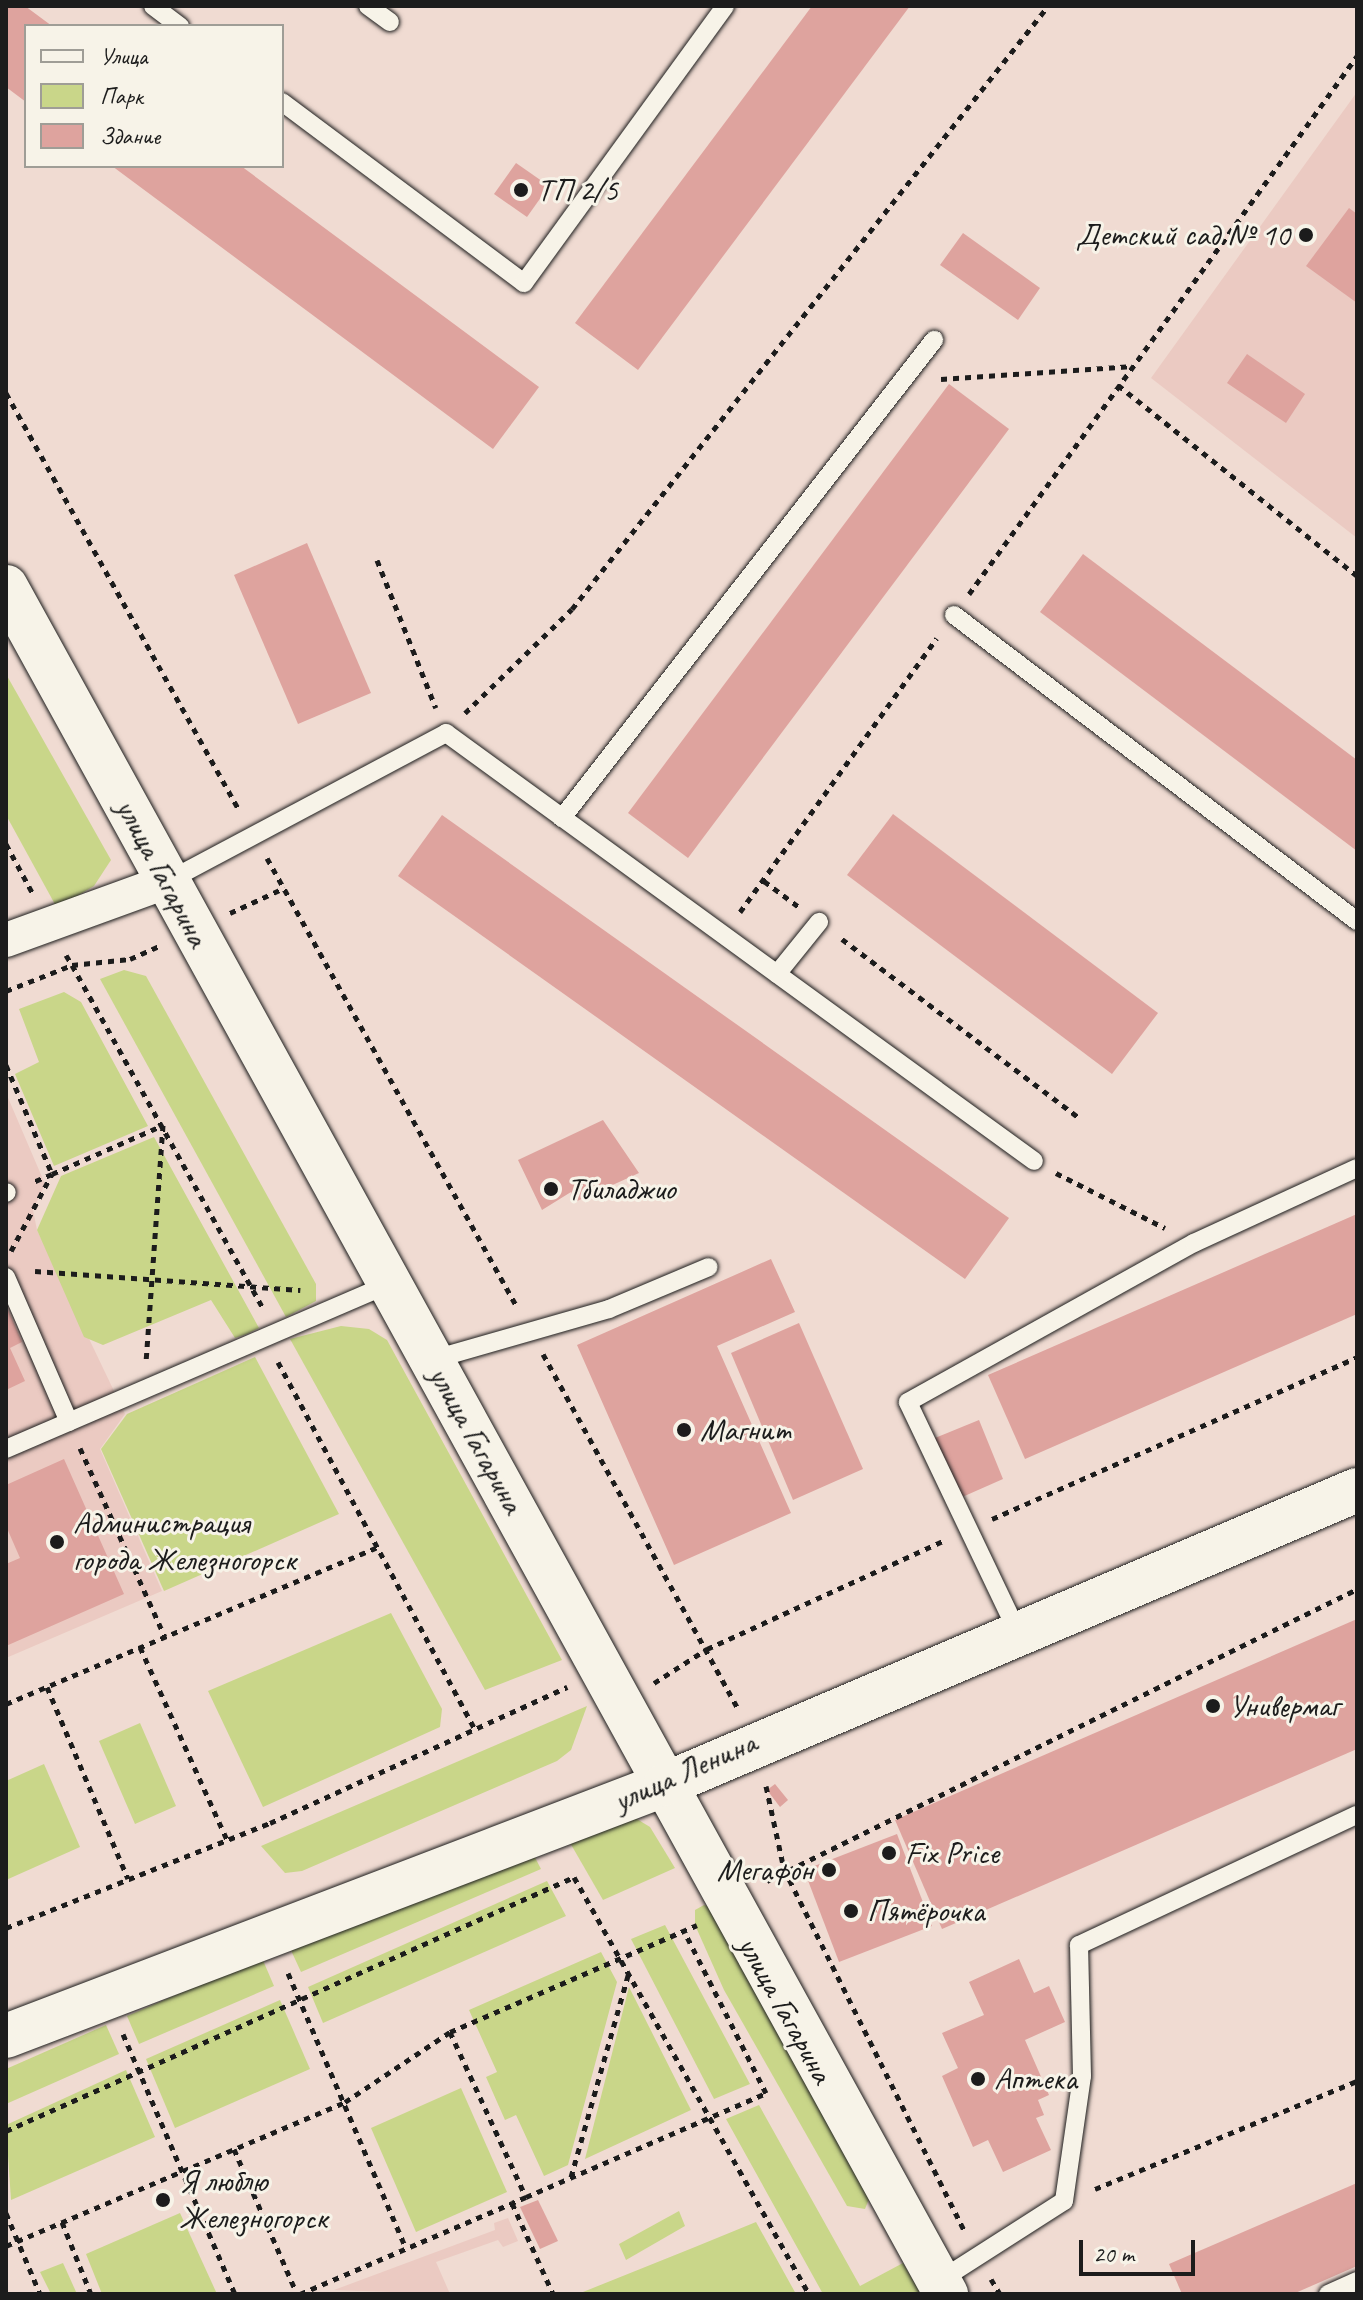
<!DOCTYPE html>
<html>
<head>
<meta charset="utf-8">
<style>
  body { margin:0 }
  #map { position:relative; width:1363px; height:2300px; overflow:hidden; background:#f0dbd2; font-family:Caveat,sans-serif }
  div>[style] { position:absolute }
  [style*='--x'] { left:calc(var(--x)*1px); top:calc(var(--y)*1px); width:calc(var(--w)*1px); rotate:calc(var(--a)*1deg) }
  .built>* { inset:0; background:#ebcac2 }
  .green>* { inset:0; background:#c9d689 }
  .building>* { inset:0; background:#dea39e }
  .path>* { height:5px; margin-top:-2.5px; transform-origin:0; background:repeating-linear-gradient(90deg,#1c1c1c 0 6px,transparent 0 12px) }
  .roads { filter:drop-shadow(0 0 2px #1c1c1c) drop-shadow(0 0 2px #1c1c1c) }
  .lane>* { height:18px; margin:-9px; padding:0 9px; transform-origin:9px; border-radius:9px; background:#f7f3e8 }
  .street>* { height:34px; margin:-17px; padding:0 17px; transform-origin:17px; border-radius:17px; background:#f7f3e8 }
  .secondary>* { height:44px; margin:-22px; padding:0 22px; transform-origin:22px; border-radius:22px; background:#f7f3e8 }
  .dots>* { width:22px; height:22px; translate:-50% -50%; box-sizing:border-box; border:4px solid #f7f3e8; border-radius:50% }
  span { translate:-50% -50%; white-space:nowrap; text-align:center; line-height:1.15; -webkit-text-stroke:6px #f7f3e8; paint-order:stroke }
  .poi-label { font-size:32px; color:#1c1c1c }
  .left { translate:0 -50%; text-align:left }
  .right { translate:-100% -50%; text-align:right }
  .street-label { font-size:32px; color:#1c1c1c }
  .frame { position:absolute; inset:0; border:8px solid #1c1c1c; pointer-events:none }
  .legend { position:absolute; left:24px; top:24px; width:260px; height:144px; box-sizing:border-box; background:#f7f3e8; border:2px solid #9f9d96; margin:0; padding:10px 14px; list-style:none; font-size:24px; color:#1c1c1c }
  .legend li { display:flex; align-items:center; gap:16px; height:40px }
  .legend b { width:40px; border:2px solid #9f9d96 }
  .scale { position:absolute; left:1079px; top:2240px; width:116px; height:36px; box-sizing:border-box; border:4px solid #1c1c1c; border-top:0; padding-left:10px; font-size:24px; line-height:28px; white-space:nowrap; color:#1c1c1c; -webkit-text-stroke:6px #f7f3e8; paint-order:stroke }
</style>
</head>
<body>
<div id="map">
  <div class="built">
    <i style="clip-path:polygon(1357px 92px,1357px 538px,1151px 378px)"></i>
    <i style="clip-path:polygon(6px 1093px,45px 1184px,33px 1210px,37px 1230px,125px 1414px,100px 1449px,162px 1591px,6px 1658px)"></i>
    <i style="clip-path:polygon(508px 2218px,518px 2241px,503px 2247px,498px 2240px,436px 2262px,450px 2294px,334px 2290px,495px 2230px,494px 2223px)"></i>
  </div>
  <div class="green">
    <i style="clip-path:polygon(6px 674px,111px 860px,94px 886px,57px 908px,6px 815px)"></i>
    <i style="clip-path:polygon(124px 970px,146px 976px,316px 1284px,316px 1301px,286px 1317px,100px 979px)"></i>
    <i style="clip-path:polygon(64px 992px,81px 1002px,148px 1126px,54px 1166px,15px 1074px,39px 1062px,19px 1009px)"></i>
    <i style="clip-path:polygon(154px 1137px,259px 1328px,247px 1334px,235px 1338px,211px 1300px,103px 1345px,84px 1337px,37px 1230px,61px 1176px)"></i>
    <i style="clip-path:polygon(341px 1326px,369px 1329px,387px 1340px,562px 1660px,485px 1690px,290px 1339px)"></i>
    <i style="clip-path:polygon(255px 1357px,339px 1514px,164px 1591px,101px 1449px,127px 1414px)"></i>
    <i style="clip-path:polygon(391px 1613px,442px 1709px,440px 1727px,263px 1807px,208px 1691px)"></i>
    <i style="clip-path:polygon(587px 1706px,571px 1750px,557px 1761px,302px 1871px,285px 1873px,261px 1846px)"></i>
    <i style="clip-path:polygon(140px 1723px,176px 1806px,135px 1824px,99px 1741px)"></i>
    <i style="clip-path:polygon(44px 1764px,80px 1847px,6px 1880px,6px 1781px)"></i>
    <i style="clip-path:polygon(632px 1816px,650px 1827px,675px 1868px,603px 1900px,569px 1841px)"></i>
    <i style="clip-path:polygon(528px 1844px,541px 1869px,301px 1972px,289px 1946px)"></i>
    <i style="clip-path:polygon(547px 1881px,566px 1916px,323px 2023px,308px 1987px)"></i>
    <i style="clip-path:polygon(704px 1905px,713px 1908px,869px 2199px,865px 2209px,847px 2206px,724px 1990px,695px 1925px,695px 1910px)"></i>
    <i style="clip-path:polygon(665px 1925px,750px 2084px,714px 2099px,631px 1939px)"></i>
    <i style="clip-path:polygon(601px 1952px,617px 1982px,568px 2165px,544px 2176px,516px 2115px,505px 2120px,486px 2077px,497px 2072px,469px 2010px)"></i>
    <i style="clip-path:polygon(262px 1958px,274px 1986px,139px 2044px,127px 2016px)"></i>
    <i style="clip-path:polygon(629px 1987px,691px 2110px,585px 2159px)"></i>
    <i style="clip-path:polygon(280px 2000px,310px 2069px,175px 2128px,146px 2059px)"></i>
    <i style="clip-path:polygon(106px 2025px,119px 2054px,6px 2104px,6px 2069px)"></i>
    <i style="clip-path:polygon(126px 2070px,155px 2137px,11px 2200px,6px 2125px)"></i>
    <i style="clip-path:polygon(461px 2088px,507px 2192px,416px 2232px,371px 2128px)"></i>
    <i style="clip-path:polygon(759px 2105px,860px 2286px,903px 2263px,921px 2294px,823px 2294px,726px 2119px)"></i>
    <i style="clip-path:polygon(679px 2211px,685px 2226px,626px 2260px,619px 2244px)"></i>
    <i style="clip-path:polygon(180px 2213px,217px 2294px,102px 2294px,86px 2254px)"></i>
    <i style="clip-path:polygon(756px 2222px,796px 2294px,578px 2294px,695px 2247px)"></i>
    <i style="clip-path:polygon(63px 2263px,77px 2294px,51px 2294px,40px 2272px)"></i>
  </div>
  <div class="building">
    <i style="clip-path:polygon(6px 6px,25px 6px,52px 26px,26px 26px,26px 102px,6px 87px)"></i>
    <i style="clip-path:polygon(812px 6px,910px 6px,638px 370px,575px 323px)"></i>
    <i style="clip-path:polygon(516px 163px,549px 186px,527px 217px,494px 194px)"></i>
    <i style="clip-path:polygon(112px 166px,241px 166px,539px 387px,493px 449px)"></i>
    <i style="clip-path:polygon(1349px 208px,1357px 214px,1357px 303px,1306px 266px)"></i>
    <i style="clip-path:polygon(963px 233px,1040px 288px,1018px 320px,940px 265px)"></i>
    <i style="clip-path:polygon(1247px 354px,1305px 394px,1286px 423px,1227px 383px)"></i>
    <i style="clip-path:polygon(949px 384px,1009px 429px,688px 858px,628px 813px)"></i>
    <i style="clip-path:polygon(307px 543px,371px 693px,298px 724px,234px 575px)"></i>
    <i style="clip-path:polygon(1083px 554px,1357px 760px,1357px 851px,1040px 612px)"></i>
    <i style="clip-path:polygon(893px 814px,1158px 1013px,1112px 1074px,847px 875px)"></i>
    <i style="clip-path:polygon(442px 815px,1009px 1218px,965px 1279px,398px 876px)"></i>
    <i style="clip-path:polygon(603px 1120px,639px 1173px,575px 1202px,571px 1192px,542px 1210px,518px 1160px)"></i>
    <i style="clip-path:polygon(1357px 1214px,1357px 1314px,1025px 1459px,988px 1375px)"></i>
    <i style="clip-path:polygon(771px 1259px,795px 1312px,717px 1346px,791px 1513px,674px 1565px,577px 1345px)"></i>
    <i style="clip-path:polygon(6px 1305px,22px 1342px,10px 1348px,25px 1381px,6px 1390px)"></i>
    <i style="clip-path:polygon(799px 1323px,863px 1469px,793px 1500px,731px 1353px)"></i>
    <i style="clip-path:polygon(979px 1420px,1003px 1479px,960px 1498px,935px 1438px)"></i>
    <i style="clip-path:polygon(64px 1459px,124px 1594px,6px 1646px,6px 1564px,20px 1558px,6px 1526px,6px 1485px)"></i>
    <i style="clip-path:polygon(1357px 1619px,1357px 1749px,942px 1929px,895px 1820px)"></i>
    <i style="clip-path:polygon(775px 1784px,788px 1800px,780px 1807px,767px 1790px)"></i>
    <i style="clip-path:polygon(897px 1834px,932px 1926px,839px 1962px,804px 1870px)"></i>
    <i style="clip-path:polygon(1019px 1959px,1034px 1993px,1049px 1986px,1065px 2022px,1025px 2040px,1049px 2095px,1038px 2100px,1044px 2115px,1036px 2118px,1051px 2150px,1003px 2172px,988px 2140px,973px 2147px,942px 2076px,958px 2068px,942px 2033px,984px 2015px,969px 1982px)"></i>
    <i style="clip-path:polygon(1357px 2183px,1357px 2266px,1293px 2294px,1182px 2294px,1169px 2264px)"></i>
    <i style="clip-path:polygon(538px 2200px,558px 2241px,540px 2249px,520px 2207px)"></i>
  </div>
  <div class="path">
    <i style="--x:941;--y:379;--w:189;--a:-3.9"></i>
    <i style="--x:1118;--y:385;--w:306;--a:38.6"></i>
    <i style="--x:6;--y:393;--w:479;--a:60.8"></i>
    <i style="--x:377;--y:560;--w:159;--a:68.3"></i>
    <i style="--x:969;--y:594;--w:663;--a:-54.2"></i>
    <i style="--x:465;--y:713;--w:149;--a:-44.2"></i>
    <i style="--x:572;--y:609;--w:768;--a:-51.71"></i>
    <i style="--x:6;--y:844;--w:57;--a:61.6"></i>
    <i style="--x:267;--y:858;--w:514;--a:60.89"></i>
    <i style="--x:764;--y:881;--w:44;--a:36.6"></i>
    <i style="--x:740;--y:912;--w:337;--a:-54.3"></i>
    <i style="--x:230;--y:913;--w:60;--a:-24.8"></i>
    <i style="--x:842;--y:939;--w:296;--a:37"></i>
    <i style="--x:66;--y:955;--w:12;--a:59"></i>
    <i style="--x:72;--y:965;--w:58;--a:-5.9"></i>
    <i style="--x:130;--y:959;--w:32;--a:-24"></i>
    <i style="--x:6;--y:991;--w:71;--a:-21.5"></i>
    <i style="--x:72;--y:965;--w:391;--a:60.9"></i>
    <i style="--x:6;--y:1065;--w:118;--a:67.1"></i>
    <i style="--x:52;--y:1174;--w:21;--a:157"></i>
    <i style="--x:1056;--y:1173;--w:122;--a:26.8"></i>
    <i style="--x:11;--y:1251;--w:87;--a:-62"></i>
    <i style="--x:52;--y:1174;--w:121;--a:-23.8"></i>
    <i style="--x:163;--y:1125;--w:236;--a:94.1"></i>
    <i style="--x:35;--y:1271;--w:266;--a:4.1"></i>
    <i style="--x:543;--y:1354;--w:406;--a:61.2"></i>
    <i style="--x:278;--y:1362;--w:417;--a:61.8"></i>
    <i style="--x:80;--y:1448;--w:207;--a:65.8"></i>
    <i style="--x:992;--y:1519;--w:399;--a:-23.9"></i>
    <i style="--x:140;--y:1647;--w:212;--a:65.7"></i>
    <i style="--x:654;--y:1683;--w:63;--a:-32.7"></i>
    <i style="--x:707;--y:1649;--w:260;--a:-24.6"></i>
    <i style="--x:47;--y:1687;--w:208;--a:67.1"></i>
    <i style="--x:6;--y:1704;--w:403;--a:-22.9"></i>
    <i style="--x:766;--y:1786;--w:85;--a:77.8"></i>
    <i style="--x:784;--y:1869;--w:406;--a:63.5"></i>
    <i style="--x:767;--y:1881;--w:658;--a:-26.33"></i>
    <i style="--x:6;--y:1928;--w:284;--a:-21.7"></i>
    <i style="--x:270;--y:1823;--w:327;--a:-24.6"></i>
    <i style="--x:288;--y:1973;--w:299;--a:66.8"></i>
    <i style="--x:450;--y:2032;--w:182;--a:65.3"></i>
    <i style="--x:526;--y:2197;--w:15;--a:157"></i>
    <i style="--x:512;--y:2203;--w:100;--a:65.7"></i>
    <i style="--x:123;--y:2034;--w:283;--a:66.7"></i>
    <i style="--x:6;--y:2131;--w:622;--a:-24.09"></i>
    <i style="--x:574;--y:1877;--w:479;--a:60.6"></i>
    <i style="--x:234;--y:2149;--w:158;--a:66.5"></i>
    <i style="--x:571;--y:2177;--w:213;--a:-74.2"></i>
    <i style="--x:1095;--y:2189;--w:283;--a:-22.4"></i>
    <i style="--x:526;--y:2197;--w:262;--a:-23.4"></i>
    <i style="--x:766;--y:2093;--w:182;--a:-116.8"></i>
    <i style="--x:6;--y:2213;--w:88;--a:67.2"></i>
    <i style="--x:62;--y:2222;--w:78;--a:68.1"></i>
    <i style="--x:6;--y:2246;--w:368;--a:-23"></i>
    <i style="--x:345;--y:2102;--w:126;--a:-33.7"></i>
    <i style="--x:450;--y:2032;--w:269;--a:-23.4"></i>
    <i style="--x:991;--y:2279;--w:17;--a:59"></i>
    <i style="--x:300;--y:2294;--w:231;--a:-23.2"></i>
  </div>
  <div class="roads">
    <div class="lane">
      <i style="--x:153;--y:6;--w:34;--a:37"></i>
      <i style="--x:368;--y:6;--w:27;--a:36"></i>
      <i style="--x:282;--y:102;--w:302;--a:36.8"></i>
      <i style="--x:524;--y:283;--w:342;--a:-54"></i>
      <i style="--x:954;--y:615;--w:506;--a:37.21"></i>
      <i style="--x:562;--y:818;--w:606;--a:-52.11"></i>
      <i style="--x:168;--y:881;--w:315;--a:-28"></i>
      <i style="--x:446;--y:733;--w:727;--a:36.05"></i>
      <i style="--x:777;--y:974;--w:67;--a:-51.1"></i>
      <i style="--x:6;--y:1193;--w:1;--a:-45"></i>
      <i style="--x:6;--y:1277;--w:158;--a:66.5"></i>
      <i style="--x:431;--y:1360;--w:185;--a:-16"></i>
      <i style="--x:609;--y:1309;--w:108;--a:-22.8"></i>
      <i style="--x:6;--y:1449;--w:417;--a:-23.3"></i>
      <i style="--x:1019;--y:1635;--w:258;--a:-115.5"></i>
      <i style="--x:908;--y:1402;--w:327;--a:-29.1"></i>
      <i style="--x:1194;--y:1243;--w:179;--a:-24.7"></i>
      <i style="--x:939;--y:2281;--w:148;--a:-32.6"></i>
      <i style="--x:1064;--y:2201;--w:126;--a:-81.8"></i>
      <i style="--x:1082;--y:2076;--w:131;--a:-91.3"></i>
      <i style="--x:1079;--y:1945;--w:307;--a:-25.1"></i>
      <i style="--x:1328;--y:2294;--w:32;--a:-24"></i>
    </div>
    <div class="street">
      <i style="--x:6;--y:940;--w:172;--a:-20"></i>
    </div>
    <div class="secondary">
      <i style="--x:6;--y:587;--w:1949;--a:61.16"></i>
      <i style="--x:6;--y:2036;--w:706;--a:-20.9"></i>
      <i style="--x:666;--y:1784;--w:751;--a:-23.05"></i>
    </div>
  </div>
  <div class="dots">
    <i style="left:521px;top:190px;background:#1c1c1c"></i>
    <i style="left:1306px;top:235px;background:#1c1c1c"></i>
    <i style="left:551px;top:1189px;background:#1c1c1c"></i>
    <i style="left:684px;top:1430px;background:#1c1c1c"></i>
    <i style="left:57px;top:1542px;background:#1c1c1c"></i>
    <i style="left:1213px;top:1706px;background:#1c1c1c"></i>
    <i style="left:889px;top:1853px;background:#1c1c1c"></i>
    <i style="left:829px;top:1870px;background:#1c1c1c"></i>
    <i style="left:851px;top:1911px;background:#1c1c1c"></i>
    <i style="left:978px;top:2079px;background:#1c1c1c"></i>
    <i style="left:163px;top:2200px;background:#1c1c1c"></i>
  </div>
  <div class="poi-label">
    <span class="left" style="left:537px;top:190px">ТП 2/5</span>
    <span class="right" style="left:1290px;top:235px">Детский сад № 10</span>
    <span class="left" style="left:567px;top:1189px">Тбиладжио</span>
    <span class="left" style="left:700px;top:1430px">Магнит</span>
    <span class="left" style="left:73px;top:1542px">Администрация<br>города Железногорск</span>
    <span class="left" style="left:1229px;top:1706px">Универмаг</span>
    <span class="left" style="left:905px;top:1853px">Fix Price</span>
    <span class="right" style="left:813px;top:1870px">Мегафон</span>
    <span class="left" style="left:867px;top:1911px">Пятёрочка</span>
    <span class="left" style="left:994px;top:2079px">Аптека</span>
    <span class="left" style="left:179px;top:2200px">Я люблю<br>Железногорск</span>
  </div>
  <div class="street-label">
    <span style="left:162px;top:873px;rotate:62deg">улица Гагарина</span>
    <span style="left:476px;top:1440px;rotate:61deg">улица Гагарина</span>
    <span style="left:685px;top:1772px;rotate:-24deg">улица Ленина</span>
    <span style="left:785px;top:2010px;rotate:61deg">улица Гагарина</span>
  </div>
  <div class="frame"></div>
  <ul class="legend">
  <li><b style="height:10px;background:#f7f3e8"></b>Улица</li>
  <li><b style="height:22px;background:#c9d689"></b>Парк</li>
  <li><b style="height:22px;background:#dea39e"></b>Здание</li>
  </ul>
  <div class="scale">20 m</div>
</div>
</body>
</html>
